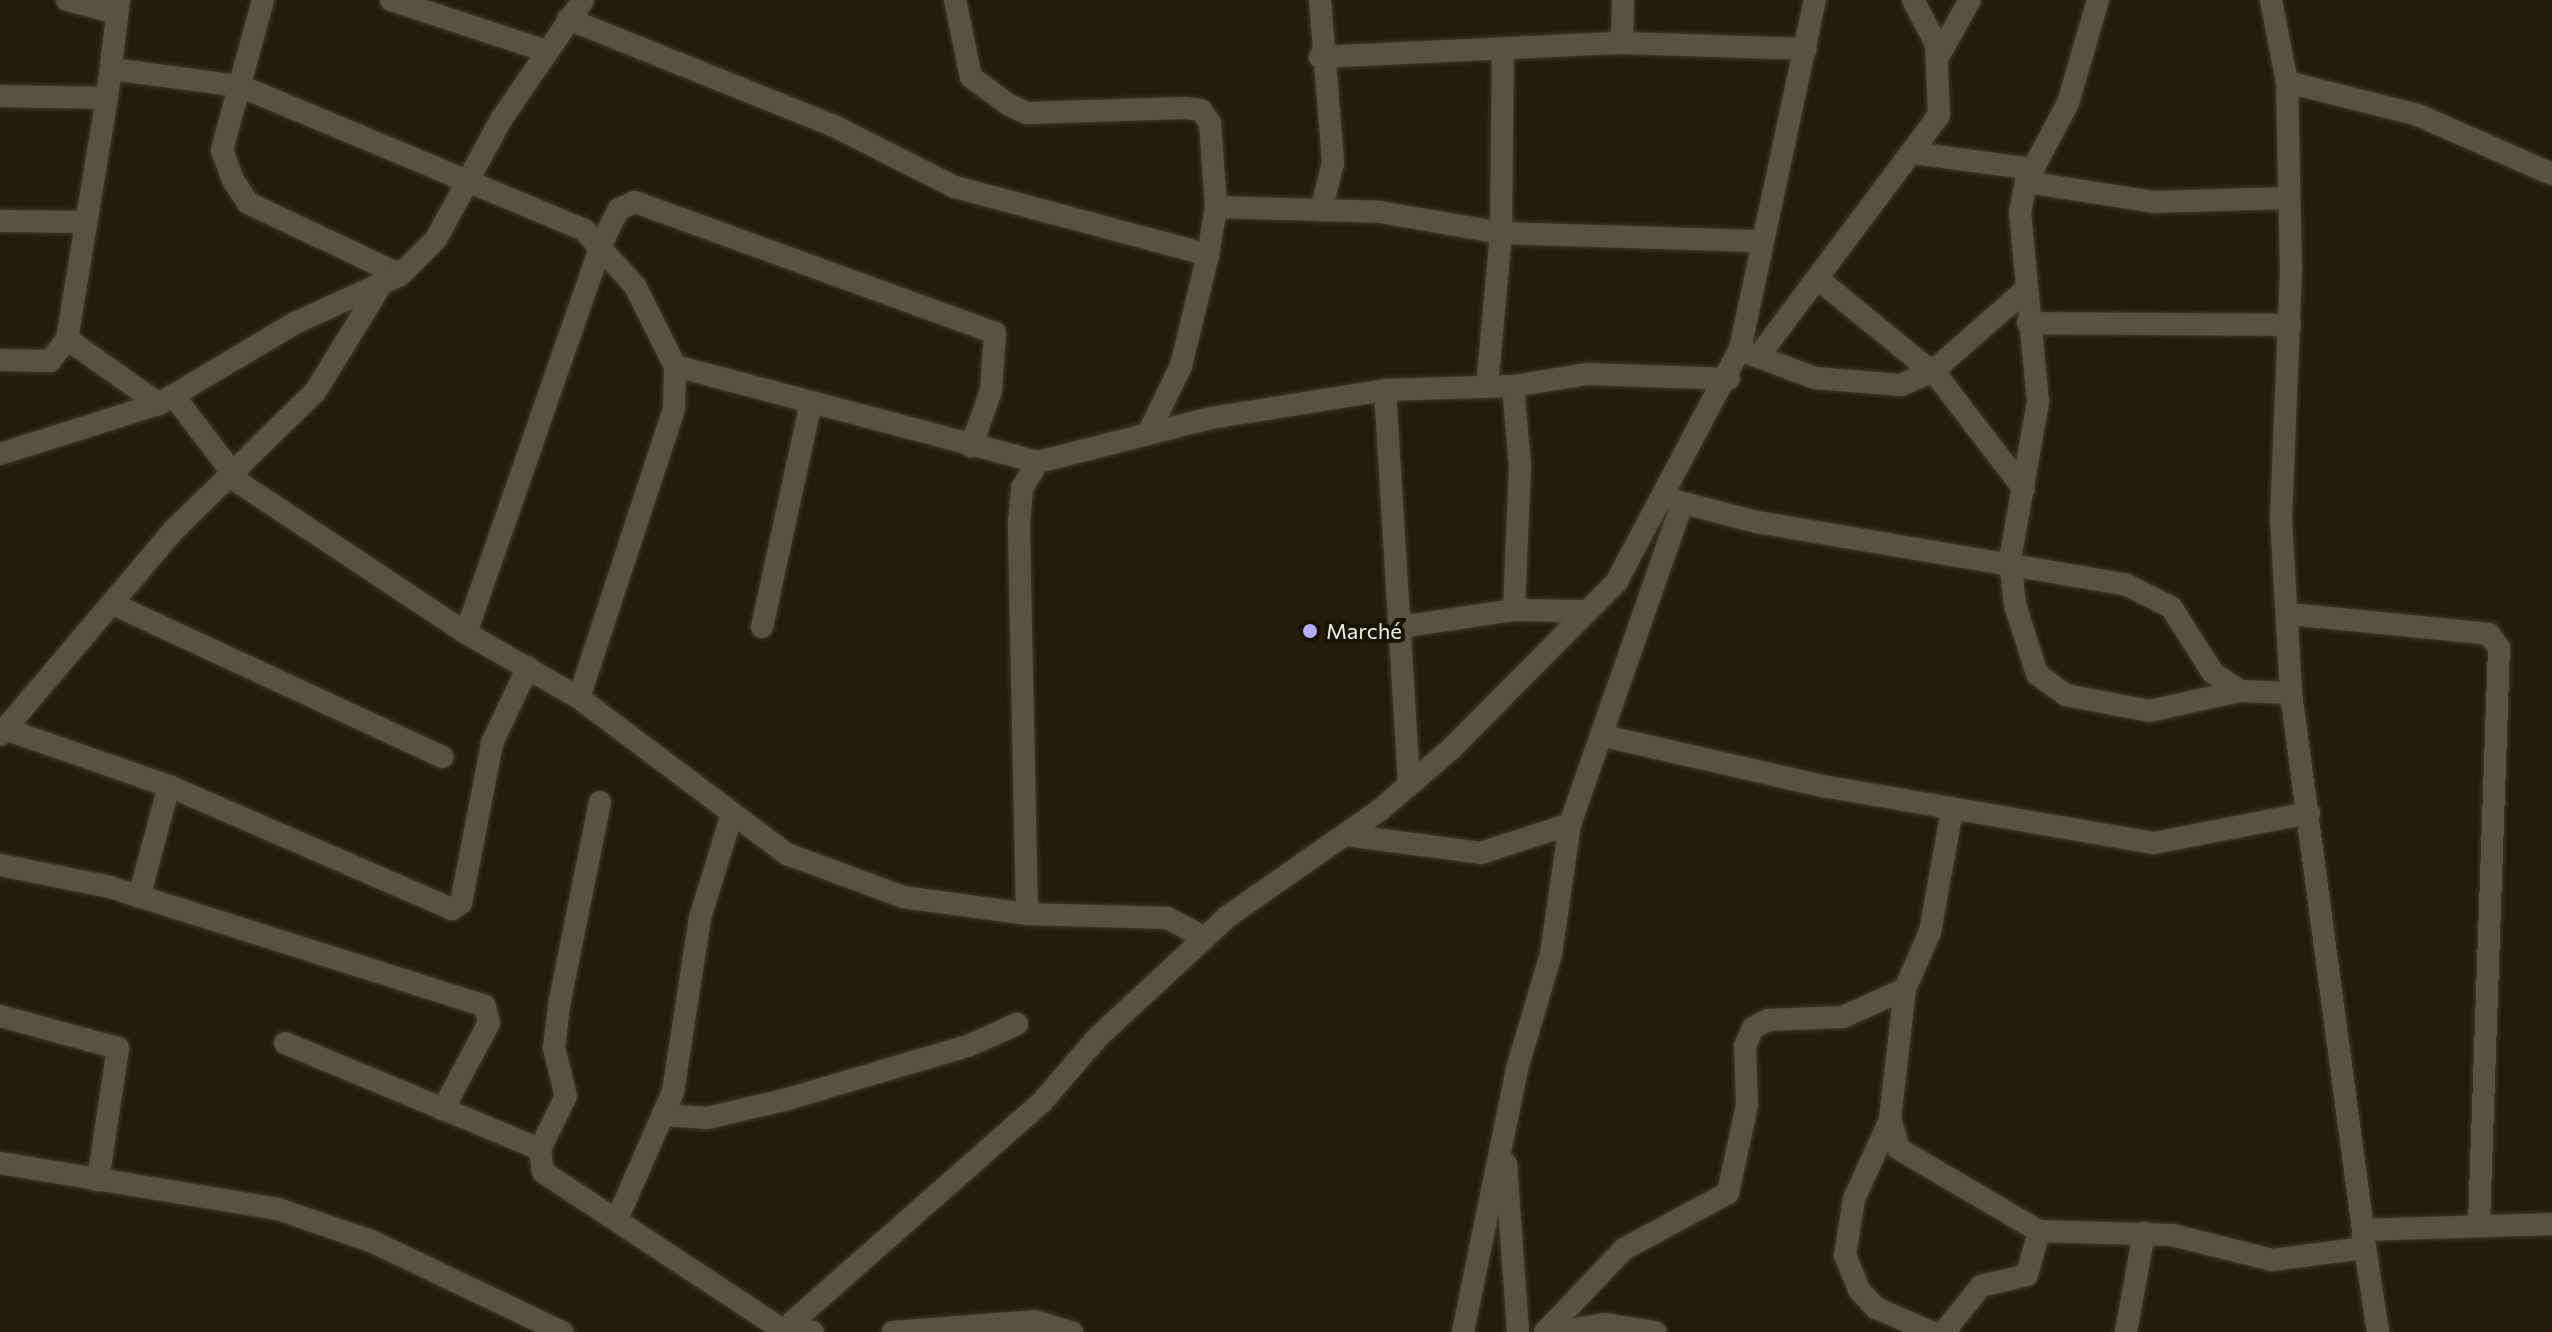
<!DOCTYPE html>
<html>
<head>
<meta charset="utf-8">
<style>
  body { margin:0 }
  #map { position:relative; width:2552px; height:1332px; overflow:hidden; background:#221c09; font-family:Commissioner,sans-serif }
  div>[style] { position:absolute }
  [style*='--x'] { left:calc(var(--x)*1px); top:calc(var(--y)*1px); width:calc(var(--w)*1px); rotate:calc(var(--a)*1deg) }
  .roads { filter:drop-shadow(0 0 2px #3f3a28) drop-shadow(0 0 2px #3f3a28) }
  .minor>* { height:22px; margin:-11px; padding:0 11px; transform-origin:11px; border-radius:11px; background:#58523f }
  .dots>* { width:22px; height:22px; translate:-50% -50%; box-sizing:border-box; border:4px solid #191302; border-radius:50% }
  span { translate:-50% -50%; white-space:nowrap; text-align:center; line-height:1.15; -webkit-text-stroke:8px #191302; paint-order:stroke }
  .poi-label { font-size:22px; color:#f2efe3 }
  .left { translate:0 -50%; text-align:left }
</style>
</head>
<body>
<div id="map">
  <div class="roads">
    <div class="minor">
      <i style="--x:67;--y:0;--w:52;--a:14.6"></i>
      <i style="--x:263;--y:0;--w:156;--a:105.3"></i>
      <i style="--x:222;--y:150;--w:32;--a:70"></i>
      <i style="--x:233;--y:180;--w:27;--a:57"></i>
      <i style="--x:248;--y:203;--w:168;--a:25.3"></i>
      <i style="--x:391;--y:0;--w:163;--a:18.2"></i>
      <i style="--x:955;--y:0;--w:79;--a:78.3"></i>
      <i style="--x:971;--y:77;--w:47;--a:36.4"></i>
      <i style="--x:1009;--y:105;--w:20;--a:24"></i>
      <i style="--x:1027;--y:113;--w:158;--a:-1.8"></i>
      <i style="--x:1185;--y:108;--w:16;--a:7"></i>
      <i style="--x:1201;--y:110;--w:16;--a:55"></i>
      <i style="--x:1210;--y:123;--w:84;--a:85.9"></i>
      <i style="--x:1216;--y:207;--w:49;--a:99.5"></i>
      <i style="--x:1208;--y:255;--w:114;--a:103.7"></i>
      <i style="--x:1181;--y:366;--w:73;--a:115.9"></i>
      <i style="--x:1320;--y:0;--w:164;--a:85.4"></i>
      <i style="--x:1333;--y:163;--w:49;--a:104.3"></i>
      <i style="--x:2098;--y:0;--w:107;--a:106.2"></i>
      <i style="--x:2068;--y:103;--w:89;--a:118"></i>
      <i style="--x:2026;--y:182;--w:31;--a:101"></i>
      <i style="--x:2020;--y:212;--w:191;--a:84.6"></i>
      <i style="--x:2038;--y:402;--w:159;--a:100.1"></i>
      <i style="--x:2010;--y:559;--w:46;--a:83.8"></i>
      <i style="--x:2015;--y:605;--w:72;--a:72.3"></i>
      <i style="--x:2037;--y:674;--w:36;--a:36"></i>
      <i style="--x:2066;--y:695;--w:85;--a:10.9"></i>
      <i style="--x:2149;--y:711;--w:93;--a:-12.4"></i>
      <i style="--x:2271;--y:0;--w:84;--a:79"></i>
      <i style="--x:2287;--y:82;--w:188;--a:88.8"></i>
      <i style="--x:2291;--y:270;--w:249;--a:92.3"></i>
      <i style="--x:2281;--y:519;--w:174;--a:86.7"></i>
      <i style="--x:2291;--y:693;--w:542;--a:82.36"></i>
      <i style="--x:2363;--y:1230;--w:189;--a:-1.8"></i>
      <i style="--x:568;--y:19;--w:287;--a:21.9"></i>
      <i style="--x:834;--y:126;--w:136;--a:26.8"></i>
      <i style="--x:955;--y:187;--w:262;--a:15"></i>
      <i style="--x:1622;--y:43;--w:43;--a:-88.7"></i>
      <i style="--x:1320;--y:57;--w:302;--a:-2.7"></i>
      <i style="--x:1622;--y:43;--w:184;--a:1.9"></i>
      <i style="--x:1938;--y:57;--w:65;--a:-60.7"></i>
      <i style="--x:112;--y:69;--w:129;--a:7.6"></i>
      <i style="--x:240;--y:86;--w:373;--a:22.7"></i>
      <i style="--x:584;--y:230;--w:76;--a:47.7"></i>
      <i style="--x:635;--y:286;--w:89;--a:63.4"></i>
      <i style="--x:675;--y:366;--w:43;--a:91.3"></i>
      <i style="--x:674;--y:409;--w:304;--a:108.2"></i>
      <i style="--x:2287;--y:82;--w:135;--a:14.1"></i>
      <i style="--x:2418;--y:115;--w:146;--a:23.8"></i>
      <i style="--x:0;--y:96;--w:107;--a:1.1"></i>
      <i style="--x:107;--y:98;--w:99;--a:-83"></i>
      <i style="--x:1914;--y:153;--w:120;--a:7.7"></i>
      <i style="--x:2026;--y:182;--w:129;--a:8.9"></i>
      <i style="--x:2153;--y:202;--w:136;--a:-1.7"></i>
      <i style="--x:1216;--y:207;--w:164;--a:1.7"></i>
      <i style="--x:1380;--y:212;--w:123;--a:9.8"></i>
      <i style="--x:1501;--y:233;--w:261;--a:1.8"></i>
      <i style="--x:0;--y:221;--w:86;--a:0.7"></i>
      <i style="--x:1818;--y:279;--w:155;--a:39.2"></i>
      <i style="--x:1938;--y:377;--w:141;--a:52.5"></i>
      <i style="--x:2028;--y:323;--w:262;--a:0.4"></i>
      <i style="--x:67;--y:339;--w:113;--a:35.2"></i>
      <i style="--x:1745;--y:352;--w:75;--a:20.4"></i>
      <i style="--x:1815;--y:378;--w:86;--a:4.7"></i>
      <i style="--x:1901;--y:385;--w:34;--a:-23"></i>
      <i style="--x:1932;--y:372;--w:121;--a:-41.3"></i>
      <i style="--x:1758;--y:357;--w:302;--a:-53.2"></i>
      <i style="--x:1939;--y:115;--w:71;--a:-92.4"></i>
      <i style="--x:1936;--y:44;--w:50;--a:-117.6"></i>
      <i style="--x:0;--y:360;--w:50;--a:1.1"></i>
      <i style="--x:50;--y:361;--w:28;--a:-52"></i>
      <i style="--x:67;--y:339;--w:244;--a:-80.6"></i>
      <i style="--x:675;--y:366;--w:375;--a:14.8"></i>
      <i style="--x:1513;--y:386;--w:80;--a:85"></i>
      <i style="--x:1520;--y:466;--w:144;--a:92.4"></i>
      <i style="--x:1514;--y:610;--w:73;--a:0.8"></i>
      <i style="--x:1487;--y:387;--w:155;--a:-84.8"></i>
      <i style="--x:1501;--y:233;--w:180;--a:-89.4"></i>
      <i style="--x:1385;--y:390;--w:396;--a:86.5"></i>
      <i style="--x:173;--y:395;--w:112;--a:52.6"></i>
      <i style="--x:241;--y:484;--w:270;--a:33.5"></i>
      <i style="--x:466;--y:633;--w:130;--a:29.9"></i>
      <i style="--x:579;--y:698;--w:260;--a:36.9"></i>
      <i style="--x:787;--y:854;--w:124;--a:20.3"></i>
      <i style="--x:903;--y:897;--w:125;--a:7.8"></i>
      <i style="--x:1027;--y:914;--w:140;--a:1.6"></i>
      <i style="--x:1167;--y:918;--w:42;--a:27.2"></i>
      <i style="--x:0;--y:454;--w:167;--a:-17.5"></i>
      <i style="--x:159;--y:404;--w:158;--a:-30.8"></i>
      <i style="--x:295;--y:323;--w:115;--a:-24.6"></i>
      <i style="--x:400;--y:275;--w:51;--a:-45"></i>
      <i style="--x:436;--y:239;--w:138;--a:-61.4"></i>
      <i style="--x:502;--y:118;--w:143;--a:-55.5"></i>
      <i style="--x:1668;--y:499;--w:92;--a:14.5"></i>
      <i style="--x:1757;--y:522;--w:373;--a:9.6"></i>
      <i style="--x:2125;--y:584;--w:51;--a:26.6"></i>
      <i style="--x:2171;--y:607;--w:78;--a:57.5"></i>
      <i style="--x:2213;--y:673;--w:32;--a:34"></i>
      <i style="--x:2240;--y:691;--w:51;--a:2.2"></i>
      <i style="--x:115;--y:605;--w:361;--a:24.9"></i>
      <i style="--x:2290;--y:614;--w:200;--a:5.7"></i>
      <i style="--x:2489;--y:634;--w:17;--a:54"></i>
      <i style="--x:2499;--y:648;--w:577;--a:91.99"></i>
      <i style="--x:762;--y:627;--w:230;--a:-77.7"></i>
      <i style="--x:1400;--y:627;--w:115;--a:-8.5"></i>
      <i style="--x:466;--y:633;--w:414;--a:-70.8"></i>
      <i style="--x:602;--y:242;--w:37;--a:-63"></i>
      <i style="--x:619;--y:209;--w:17;--a:-24"></i>
      <i style="--x:635;--y:202;--w:383;--a:20"></i>
      <i style="--x:995;--y:333;--w:58;--a:93.9"></i>
      <i style="--x:991;--y:391;--w:59;--a:109.7"></i>
      <i style="--x:5;--y:729;--w:174;--a:19.2"></i>
      <i style="--x:169;--y:786;--w:309;--a:23.5"></i>
      <i style="--x:452;--y:909;--w:11;--a:-34"></i>
      <i style="--x:461;--y:903;--w:163;--a:-79"></i>
      <i style="--x:492;--y:743;--w:84;--a:-64.7"></i>
      <i style="--x:0;--y:735;--w:269;--a:-49.7"></i>
      <i style="--x:174;--y:530;--w:197;--a:-44.4"></i>
      <i style="--x:315;--y:392;--w:120;--a:-58.3"></i>
      <i style="--x:1604;--y:736;--w:225;--a:12.9"></i>
      <i style="--x:1823;--y:786;--w:336;--a:9.8"></i>
      <i style="--x:2154;--y:843;--w:158;--a:-11"></i>
      <i style="--x:600;--y:802;--w:208;--a:101.4"></i>
      <i style="--x:559;--y:1006;--w:42;--a:96.8"></i>
      <i style="--x:554;--y:1048;--w:49;--a:76"></i>
      <i style="--x:566;--y:1096;--w:59;--a:116.1"></i>
      <i style="--x:540;--y:1149;--w:23;--a:83"></i>
      <i style="--x:543;--y:1172;--w:287;--a:33.4"></i>
      <i style="--x:783;--y:1330;--w:30;--a:4"></i>
      <i style="--x:1952;--y:810;--w:124;--a:100.2"></i>
      <i style="--x:1930;--y:932;--w:62;--a:113.7"></i>
      <i style="--x:1905;--y:989;--w:131;--a:96.6"></i>
      <i style="--x:1890;--y:1119;--w:31;--a:73"></i>
      <i style="--x:1899;--y:1149;--w:162;--a:30.4"></i>
      <i style="--x:2039;--y:1231;--w:133;--a:1.7"></i>
      <i style="--x:2172;--y:1235;--w:103;--a:14"></i>
      <i style="--x:2272;--y:1260;--w:94;--a:-7.4"></i>
      <i style="--x:1345;--y:835;--w:137;--a:7.5"></i>
      <i style="--x:1481;--y:853;--w:94;--a:-18"></i>
      <i style="--x:0;--y:865;--w:112;--a:11.3"></i>
      <i style="--x:110;--y:887;--w:393;--a:17.6"></i>
      <i style="--x:485;--y:1006;--w:17;--a:77"></i>
      <i style="--x:489;--y:1023;--w:98;--a:118.1"></i>
      <i style="--x:139;--y:897;--w:115;--a:-74.9"></i>
      <i style="--x:1027;--y:914;--w:391;--a:-91.2"></i>
      <i style="--x:1019;--y:523;--w:35;--a:-85"></i>
      <i style="--x:1022;--y:488;--w:31;--a:-58"></i>
      <i style="--x:1038;--y:462;--w:179;--a:-14.3"></i>
      <i style="--x:1211;--y:418;--w:176;--a:-9.1"></i>
      <i style="--x:1385;--y:390;--w:128;--a:-1.8"></i>
      <i style="--x:1513;--y:386;--w:76;--a:-9.1"></i>
      <i style="--x:1588;--y:374;--w:141;--a:2"></i>
      <i style="--x:0;--y:1016;--w:122;--a:15.2"></i>
      <i style="--x:118;--y:1048;--w:134;--a:98.6"></i>
      <i style="--x:285;--y:1043;--w:276;--a:22.6"></i>
      <i style="--x:664;--y:1115;--w:43;--a:4"></i>
      <i style="--x:707;--y:1118;--w:79;--a:-13.2"></i>
      <i style="--x:784;--y:1100;--w:192;--a:-16.4"></i>
      <i style="--x:968;--y:1046;--w:54;--a:-24.2"></i>
      <i style="--x:1890;--y:1120;--w:87;--a:114.5"></i>
      <i style="--x:1854;--y:1199;--w:57;--a:99.1"></i>
      <i style="--x:1845;--y:1255;--w:38;--a:68"></i>
      <i style="--x:1859;--y:1290;--w:25;--a:47"></i>
      <i style="--x:1876;--y:1308;--w:60;--a:23.6"></i>
      <i style="--x:0;--y:1163;--w:282;--a:9.4"></i>
      <i style="--x:278;--y:1209;--w:98;--a:19"></i>
      <i style="--x:371;--y:1241;--w:212;--a:25.5"></i>
      <i style="--x:1506;--y:1164;--w:168;--a:85.9"></i>
      <i style="--x:618;--y:1217;--w:137;--a:-66.3"></i>
      <i style="--x:673;--y:1092;--w:176;--a:-81.2"></i>
      <i style="--x:700;--y:918;--w:109;--a:-72.9"></i>
      <i style="--x:2363;--y:1234;--w:99;--a:81.3"></i>
      <i style="--x:781;--y:1332;--w:346;--a:-41.4"></i>
      <i style="--x:1041;--y:1103;--w:87;--a:-49.2"></i>
      <i style="--x:1098;--y:1037;--w:176;--a:-42.9"></i>
      <i style="--x:1227;--y:917;--w:187;--a:-35"></i>
      <i style="--x:1380;--y:810;--w:95;--a:-40.7"></i>
      <i style="--x:1452;--y:748;--w:235;--a:-45.3"></i>
      <i style="--x:1617;--y:581;--w:263;--a:-62.1"></i>
      <i style="--x:1740;--y:349;--w:357;--a:-77.9"></i>
      <i style="--x:893;--y:1332;--w:142;--a:-4.4"></i>
      <i style="--x:1035;--y:1321;--w:39;--a:17"></i>
      <i style="--x:1463;--y:1332;--w:268;--a:-78.4"></i>
      <i style="--x:1517;--y:1069;--w:120;--a:-73.5"></i>
      <i style="--x:1551;--y:954;--w:131;--a:-81.7"></i>
      <i style="--x:1570;--y:824;--w:339;--a:-70.7"></i>
      <i style="--x:1545;--y:1332;--w:115;--a:-46.4"></i>
      <i style="--x:1624;--y:1249;--w:118;--a:-28.3"></i>
      <i style="--x:1728;--y:1193;--w:90;--a:-77.8"></i>
      <i style="--x:1747;--y:1105;--w:59;--a:-91.9"></i>
      <i style="--x:1745;--y:1046;--w:20;--a:-66"></i>
      <i style="--x:1753;--y:1028;--w:17;--a:-28"></i>
      <i style="--x:1768;--y:1020;--w:75;--a:-2.3"></i>
      <i style="--x:1843;--y:1017;--w:68;--a:-24.3"></i>
      <i style="--x:1558;--y:1332;--w:48;--a:-9.7"></i>
      <i style="--x:1605;--y:1324;--w:51;--a:9.1"></i>
      <i style="--x:1944;--y:1332;--w:59;--a:-51.2"></i>
      <i style="--x:1981;--y:1286;--w:47;--a:-13.4"></i>
      <i style="--x:2027;--y:1275;--w:46;--a:-74.7"></i>
      <i style="--x:2126;--y:1332;--w:101;--a:-79.7"></i>
    </div>
  </div>
  <div class="dots">
    <i style="left:1310px;top:631px;background:#b6abf8"></i>
  </div>
  <div class="poi-label">
    <span class="left" style="left:1326px;top:631px">Marché</span>
  </div>
</div>
</body>
</html>
